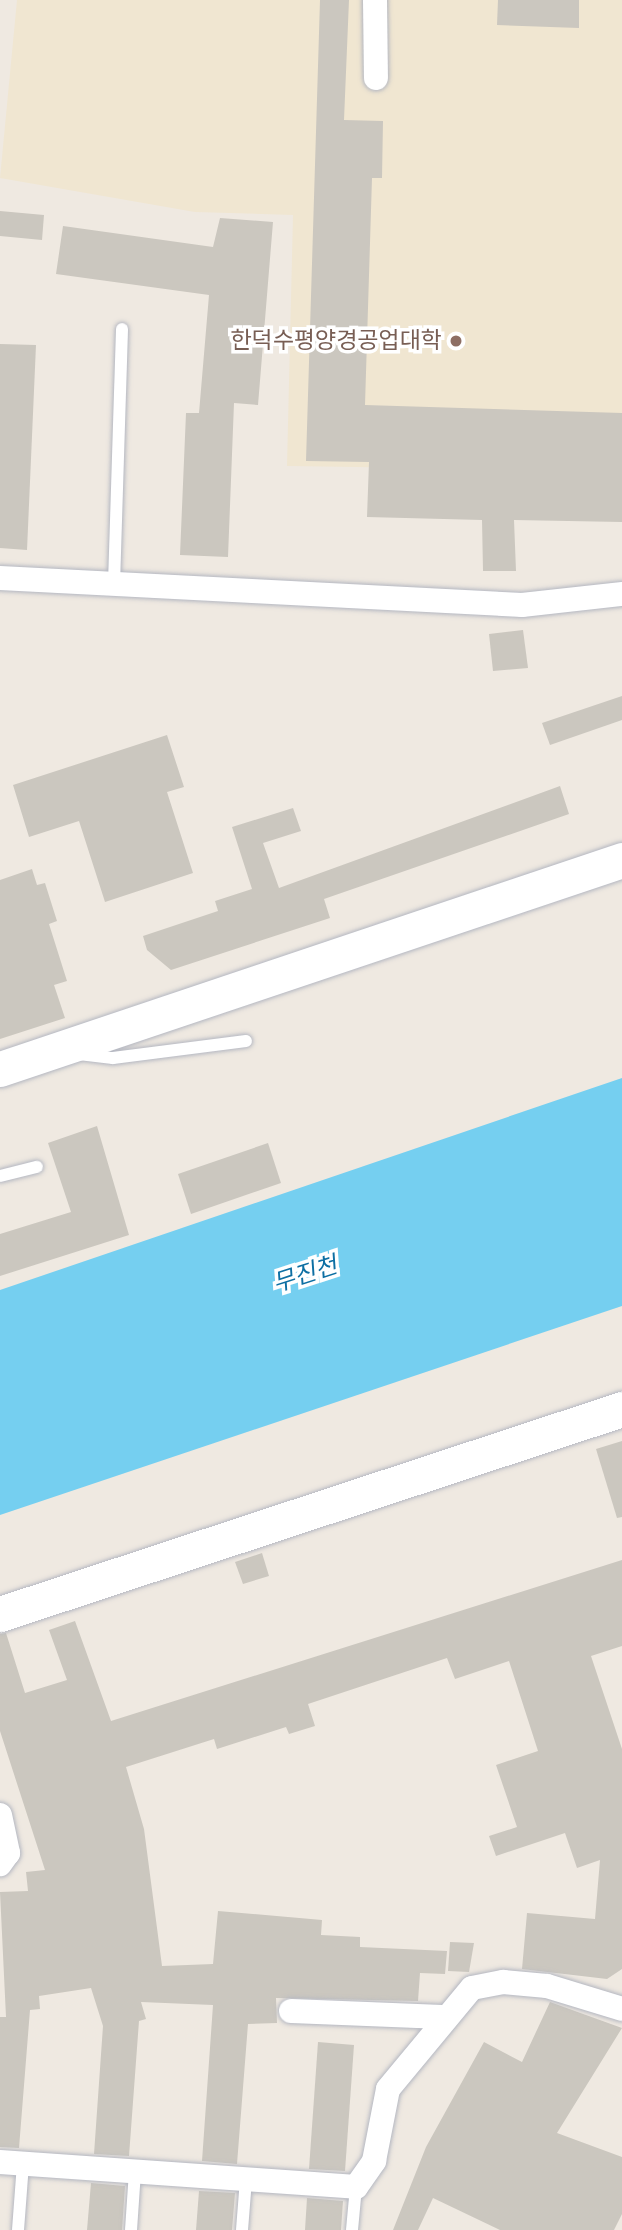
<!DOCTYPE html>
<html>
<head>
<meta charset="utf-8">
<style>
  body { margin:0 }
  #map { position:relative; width:622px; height:2230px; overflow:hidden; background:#efe9e1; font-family:"Work Sans","Noto Sans KR",sans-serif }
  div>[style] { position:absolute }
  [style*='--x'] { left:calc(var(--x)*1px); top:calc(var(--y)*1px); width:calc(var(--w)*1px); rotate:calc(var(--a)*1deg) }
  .education>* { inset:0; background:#f0e6d1 }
  .water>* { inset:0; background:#75cff0 }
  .building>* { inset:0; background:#cbc7bf }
  .roads { filter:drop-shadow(0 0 2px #b4b7c1) drop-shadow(0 0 2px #b4b7c1) }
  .lane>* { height:12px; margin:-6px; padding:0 6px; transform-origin:6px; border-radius:6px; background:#fff }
  .street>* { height:24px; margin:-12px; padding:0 12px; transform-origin:12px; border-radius:12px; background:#fff }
  .secondary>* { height:35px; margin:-17.5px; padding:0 17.5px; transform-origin:17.5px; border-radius:17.5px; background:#fff }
  .dots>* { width:19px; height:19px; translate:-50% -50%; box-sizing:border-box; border:4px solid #fff; border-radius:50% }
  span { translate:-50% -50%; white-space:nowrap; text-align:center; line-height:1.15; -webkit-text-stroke:7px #fff; paint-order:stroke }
  .education-label { font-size:23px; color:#785e54 }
  .right { translate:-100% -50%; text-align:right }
  .water-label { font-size:24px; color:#0d6fa3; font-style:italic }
</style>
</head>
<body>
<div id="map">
  <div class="education">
    <i style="clip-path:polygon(17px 0,622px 0,622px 471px,287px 466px,293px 215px,195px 212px,0 178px)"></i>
  </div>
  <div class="water">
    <i style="clip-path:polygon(622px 1078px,622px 1306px,0 1515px,0 1290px)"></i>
  </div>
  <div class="building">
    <i style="clip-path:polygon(320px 0,349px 0,344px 120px,383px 121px,382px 178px,372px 178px,365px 405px,622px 413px,622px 522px,514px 520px,516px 571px,483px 571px,482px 520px,367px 517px,369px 462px,306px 461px)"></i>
    <i style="clip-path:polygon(498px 0,579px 0,579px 28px,497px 25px)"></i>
    <i style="clip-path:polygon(0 211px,44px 215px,42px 240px,0 236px)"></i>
    <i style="clip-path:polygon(220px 218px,273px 222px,258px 405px,234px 403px,228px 557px,180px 555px,186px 413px,199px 413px,209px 295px,56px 274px,63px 226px,213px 247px)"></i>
    <i style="clip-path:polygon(0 344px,36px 345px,27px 550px,0 548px)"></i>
    <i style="clip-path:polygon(523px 630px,528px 668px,493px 671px,489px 634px)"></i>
    <i style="clip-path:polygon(622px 696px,622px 720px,550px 745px,542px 723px)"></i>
    <i style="clip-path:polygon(167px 735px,184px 787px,167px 792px,193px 873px,105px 902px,79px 821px,29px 837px,13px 785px)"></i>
    <i style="clip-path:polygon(560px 786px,569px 814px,324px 899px,330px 918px,171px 970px,147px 950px,143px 936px,218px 911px,215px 901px,252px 889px,232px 827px,293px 808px,301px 831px,263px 843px,279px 888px)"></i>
    <i style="clip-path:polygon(32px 869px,37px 885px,45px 883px,57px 921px,49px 924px,67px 981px,54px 985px,65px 1018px,0 1039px,0 880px)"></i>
    <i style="clip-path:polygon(97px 1126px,129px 1235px,0 1276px,0 1234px,71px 1212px,48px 1143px)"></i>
    <i style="clip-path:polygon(268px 1143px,281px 1183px,191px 1214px,178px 1174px)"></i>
    <i style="clip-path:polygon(622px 1441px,622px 1517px,617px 1518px,596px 1449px)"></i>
    <i style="clip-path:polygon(262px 1553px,269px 1576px,243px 1584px,235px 1562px)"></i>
    <i style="clip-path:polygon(622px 1560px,622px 1646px,591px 1656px,622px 1749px,622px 1969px,607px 1979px,522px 1969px,527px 1913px,595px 1919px,600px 1860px,577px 1868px,565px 1833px,496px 1856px,489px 1836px,517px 1827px,496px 1765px,538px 1751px,509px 1661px,455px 1679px,447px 1658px,308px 1704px,315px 1726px,289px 1734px,286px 1727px,217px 1749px,214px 1739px,126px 1767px,144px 1829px,162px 1966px,213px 1964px,218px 1911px,322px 1920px,321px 1935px,360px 1937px,360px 1947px,447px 1951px,445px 1974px,420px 1973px,418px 2001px,276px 1998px,277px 2023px,248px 2024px,237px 2164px,202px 2161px,213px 2005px,141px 2002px,146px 2019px,139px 2021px,129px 2156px,94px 2154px,103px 2026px,91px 1988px,39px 1996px,40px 2009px,30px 2010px,19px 2148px,0 2147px,0 2017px,6px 2017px,0 1892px,28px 1891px,26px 1872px,45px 1870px,0 1731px,0 1634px,6px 1633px,25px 1693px,67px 1680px,49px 1630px,75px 1621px,111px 1721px)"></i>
    <i style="clip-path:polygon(450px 1942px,474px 1943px,469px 1972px,448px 1971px)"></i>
    <i style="clip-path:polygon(550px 2002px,622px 2028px,557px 2133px,622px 2157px,622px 2214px,614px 2230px,500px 2230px,433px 2198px,418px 2230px,393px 2230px,426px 2147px,484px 2042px,522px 2062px)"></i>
    <i style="clip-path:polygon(318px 2042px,354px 2045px,345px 2171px,309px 2169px)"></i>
    <i style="clip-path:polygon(91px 2183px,125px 2186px,122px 2230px,87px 2230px)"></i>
    <i style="clip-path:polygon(199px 2191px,235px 2193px,232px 2230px,196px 2230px)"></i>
    <i style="clip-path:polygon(307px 2198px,343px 2201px,341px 2230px,305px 2230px)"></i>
  </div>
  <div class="roads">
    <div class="lane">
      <i style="--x:114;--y:584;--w:255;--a:-88.2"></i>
      <i style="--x:79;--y:1054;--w:34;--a:7"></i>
      <i style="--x:113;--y:1058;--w:134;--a:-7.3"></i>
      <i style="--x:0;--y:1176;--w:38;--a:-14"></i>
      <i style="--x:18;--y:2230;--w:67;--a:-85.7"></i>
      <i style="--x:131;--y:2230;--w:59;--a:-86.1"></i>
      <i style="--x:242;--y:2230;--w:51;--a:-85.5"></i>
      <i style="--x:352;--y:2230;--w:43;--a:-84.7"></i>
    </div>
    <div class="street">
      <i style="--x:375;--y:0;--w:78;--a:89.3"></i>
      <i style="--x:0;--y:578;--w:523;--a:2.96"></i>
      <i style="--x:522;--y:605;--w:101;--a:-6.3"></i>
      <i style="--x:0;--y:1815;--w:39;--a:78"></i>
      <i style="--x:8;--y:1853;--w:14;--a:126"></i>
      <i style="--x:291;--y:2011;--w:152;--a:2.3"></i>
      <i style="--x:0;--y:2162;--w:357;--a:4"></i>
      <i style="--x:356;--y:2187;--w:32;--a:-55"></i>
      <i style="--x:374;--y:2161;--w:73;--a:-79"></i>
      <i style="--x:388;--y:2089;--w:131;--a:-50.3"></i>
      <i style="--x:472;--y:1988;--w:32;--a:-11"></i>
      <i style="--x:503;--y:1982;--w:44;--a:5.2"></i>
      <i style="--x:547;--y:1986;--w:78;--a:17"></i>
    </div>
    <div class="secondary">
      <i style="--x:0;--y:1069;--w:656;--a:-18.57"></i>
      <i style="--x:0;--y:1614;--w:655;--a:-18.24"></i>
    </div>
  </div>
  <div class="dots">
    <i style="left:456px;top:341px;background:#8d6e63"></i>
  </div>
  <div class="education-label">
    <span class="right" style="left:442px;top:341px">한덕수평양경공업대학</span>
  </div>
  <div class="water-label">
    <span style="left:305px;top:1275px;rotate:-18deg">무진천</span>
  </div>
</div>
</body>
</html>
